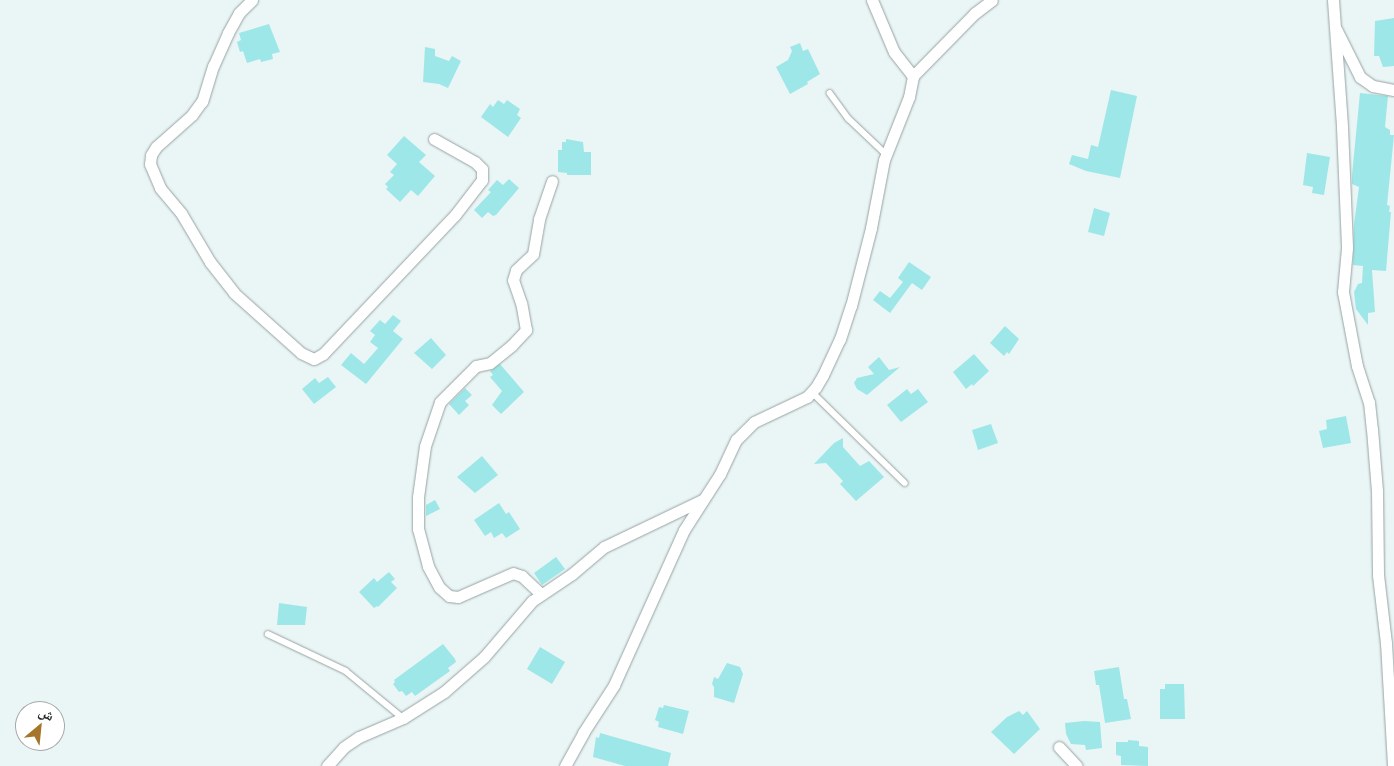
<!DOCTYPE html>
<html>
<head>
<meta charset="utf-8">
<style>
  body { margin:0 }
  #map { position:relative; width:1394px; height:766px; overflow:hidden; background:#eaf5f5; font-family:Commissioner,"Noto Naskh Arabic",sans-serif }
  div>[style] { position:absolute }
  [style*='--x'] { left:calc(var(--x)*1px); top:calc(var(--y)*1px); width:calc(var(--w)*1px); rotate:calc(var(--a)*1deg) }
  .building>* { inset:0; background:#9ee7e8 }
  .roads { filter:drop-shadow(0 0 1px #97a2a2) drop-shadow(0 0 1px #97a2a2) }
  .service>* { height:5.5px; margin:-2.75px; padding:0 2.75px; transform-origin:2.75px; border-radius:2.75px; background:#fff }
  .minor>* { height:11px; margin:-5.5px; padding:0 5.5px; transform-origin:5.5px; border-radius:5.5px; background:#fff }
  span { translate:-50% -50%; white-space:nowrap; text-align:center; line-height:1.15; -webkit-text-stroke:4px #fff; paint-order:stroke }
  .north { position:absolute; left:15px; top:701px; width:50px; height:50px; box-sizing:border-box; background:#fff; border:1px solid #a8a9a9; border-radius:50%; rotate:28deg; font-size:14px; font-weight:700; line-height:20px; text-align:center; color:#252929 }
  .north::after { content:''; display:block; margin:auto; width:18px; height:22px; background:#a6752a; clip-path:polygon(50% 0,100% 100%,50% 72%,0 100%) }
</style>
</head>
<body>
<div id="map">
  <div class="building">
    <i style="clip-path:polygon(1394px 18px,1394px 66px,1383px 67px,1379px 56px,1374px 56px,1375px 21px)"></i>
    <i style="clip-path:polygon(269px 24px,280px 52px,272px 54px,273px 59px,261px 62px,260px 59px,247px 63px,243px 51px,240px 52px,237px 42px,241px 40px,239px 33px)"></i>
    <i style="clip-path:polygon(800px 43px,803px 51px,808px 49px,820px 74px,807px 82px,808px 84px,790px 94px,776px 67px,788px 60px,792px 51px,790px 47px)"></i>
    <i style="clip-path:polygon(425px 47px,435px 49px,435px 56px,449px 61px,452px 56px,461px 61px,448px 88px,439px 84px,423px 82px)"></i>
    <i style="clip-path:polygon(1111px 90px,1137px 96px,1120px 178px,1086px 171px,1069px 164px,1072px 155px,1088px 159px,1091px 145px,1098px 147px)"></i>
    <i style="clip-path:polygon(1360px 93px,1388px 96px,1385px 127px,1390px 130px,1390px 135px,1394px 135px,1387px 205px,1390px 206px,1389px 212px,1391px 212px,1386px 271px,1372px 270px,1375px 312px,1368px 313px,1368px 325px,1356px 309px,1354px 292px,1358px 284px,1362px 283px,1363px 266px,1353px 265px,1354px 224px,1359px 187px,1352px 184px,1352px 175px)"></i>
    <i style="clip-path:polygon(498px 100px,504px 104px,507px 100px,520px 109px,517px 115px,521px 118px,508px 137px,481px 117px,490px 104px,493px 107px)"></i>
    <i style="clip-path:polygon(404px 136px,426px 155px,419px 162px,435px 176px,418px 196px,411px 190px,400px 202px,386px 189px,388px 187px,385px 184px,394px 175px,390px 172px,397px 164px,387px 155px)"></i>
    <i style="clip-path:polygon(566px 139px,583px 142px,584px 152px,591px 152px,591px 175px,567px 175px,567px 173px,558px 172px,558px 150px,562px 150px,562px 142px,566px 142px)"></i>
    <i style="clip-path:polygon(1307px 153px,1330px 157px,1324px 195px,1312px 193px,1313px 187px,1303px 185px)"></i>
    <i style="clip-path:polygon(509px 179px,519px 188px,496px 215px,493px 216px,488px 212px,482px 218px,474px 210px,491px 192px,488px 190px,497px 180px,503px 185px)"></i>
    <i style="clip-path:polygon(1094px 208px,1110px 213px,1104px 236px,1088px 232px)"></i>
    <i style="clip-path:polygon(909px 262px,931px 277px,922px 290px,912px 283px,890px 313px,873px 300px,880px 291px,890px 298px,903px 282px,898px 278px)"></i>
    <i style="clip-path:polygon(393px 315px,401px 321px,393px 331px,403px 339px,366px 384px,341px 365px,351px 353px,364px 364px,378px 348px,370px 342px,375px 335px,370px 331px,380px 320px,385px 324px)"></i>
    <i style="clip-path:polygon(1005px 326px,1019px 339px,1009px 354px,1007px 352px,1004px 356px,990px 343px)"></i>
    <i style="clip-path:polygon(431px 338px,446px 355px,432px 369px,414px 353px)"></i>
    <i style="clip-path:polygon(974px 354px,989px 371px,973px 386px,972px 384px,966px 389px,953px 372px)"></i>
    <i style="clip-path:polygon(879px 357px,889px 370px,900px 367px,867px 395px,857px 389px,854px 383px,857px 378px,874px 374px,868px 367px)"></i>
    <i style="clip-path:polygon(500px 364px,524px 392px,501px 414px,492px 405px,502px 391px,490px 377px,493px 375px,490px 371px)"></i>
    <i style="clip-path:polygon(328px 377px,336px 387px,314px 404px,302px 389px,315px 378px,319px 383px)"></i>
    <i style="clip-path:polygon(465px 388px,472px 395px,465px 401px,469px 405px,459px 415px,449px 404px)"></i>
    <i style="clip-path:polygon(907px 389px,911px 394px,918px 389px,928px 402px,901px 422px,887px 405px)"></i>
    <i style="clip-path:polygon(1346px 416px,1351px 443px,1323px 448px,1319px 431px,1327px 429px,1326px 420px)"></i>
    <i style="clip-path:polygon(991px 424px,998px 443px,978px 450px,972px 430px)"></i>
    <i style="clip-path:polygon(843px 438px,843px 447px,860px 466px,869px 461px,884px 477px,856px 501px,840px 484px,843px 481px,826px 463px,814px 464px,834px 443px)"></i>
    <i style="clip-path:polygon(482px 456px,498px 475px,475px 493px,457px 477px)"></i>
    <i style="clip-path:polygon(435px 500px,440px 509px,426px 516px,426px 505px)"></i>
    <i style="clip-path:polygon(499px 503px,506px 514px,509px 512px,520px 529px,506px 538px,502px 533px,494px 538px,491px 532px,485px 536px,474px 520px)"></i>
    <i style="clip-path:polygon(556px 557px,565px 569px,542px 585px,534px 573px)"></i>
    <i style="clip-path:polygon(389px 572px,395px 579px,391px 582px,397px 588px,378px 607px,377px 606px,374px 608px,359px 592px,374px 578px,377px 582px)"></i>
    <i style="clip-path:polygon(279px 603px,307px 607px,305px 625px,277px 625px)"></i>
    <i style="clip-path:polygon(443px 644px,455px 659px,456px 662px,448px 668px,450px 671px,415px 696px,412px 692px,406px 696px,402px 691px,399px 692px,393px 684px,395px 682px,394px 680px)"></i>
    <i style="clip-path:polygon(540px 647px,565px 662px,552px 684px,527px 669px)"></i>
    <i style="clip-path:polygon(727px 663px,740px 667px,743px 674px,734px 703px,714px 697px,714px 687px,712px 684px,714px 677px,718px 679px)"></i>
    <i style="clip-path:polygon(1119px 667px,1124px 699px,1127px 699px,1131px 719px,1105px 723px,1099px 685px,1096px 685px,1094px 671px)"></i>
    <i style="clip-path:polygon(1165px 684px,1184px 684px,1185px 719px,1160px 719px,1160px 689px,1165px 689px)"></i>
    <i style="clip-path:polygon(664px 705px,689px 711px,683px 734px,658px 727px,659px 722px,655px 720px,659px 707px,663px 708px)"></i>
    <i style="clip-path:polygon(1019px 711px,1023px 715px,1027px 711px,1040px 729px,1014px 754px,991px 732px,1007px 717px)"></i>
    <i style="clip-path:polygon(1084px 721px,1100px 722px,1102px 748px,1086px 750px,1085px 745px,1071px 744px,1066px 734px,1065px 723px)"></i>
    <i style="clip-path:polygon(600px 733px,671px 753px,668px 766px,625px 766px,593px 757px,596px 737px,599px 738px)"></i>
    <i style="clip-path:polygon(1128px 740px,1139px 741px,1139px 746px,1148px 747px,1148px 766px,1121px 765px,1121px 756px,1116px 755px,1116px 742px,1128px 742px)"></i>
  </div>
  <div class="roads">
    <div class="service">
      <i style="--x:830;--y:93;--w:32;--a:54"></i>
      <i style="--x:849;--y:119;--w:51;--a:43.4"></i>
      <i style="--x:812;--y:392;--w:130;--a:44.4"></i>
      <i style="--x:268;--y:634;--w:86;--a:25.4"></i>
      <i style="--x:346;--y:671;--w:74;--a:39.5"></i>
    </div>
    <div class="minor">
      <i style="--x:252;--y:0;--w:18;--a:135"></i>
      <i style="--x:239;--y:13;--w:23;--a:119"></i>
      <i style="--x:228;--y:33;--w:36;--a:114"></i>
      <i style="--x:213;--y:66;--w:37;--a:107"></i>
      <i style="--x:202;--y:101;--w:17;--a:126"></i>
      <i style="--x:192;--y:115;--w:48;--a:138.4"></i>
      <i style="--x:156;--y:147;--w:9;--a:122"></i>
      <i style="--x:151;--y:155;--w:9;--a:96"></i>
      <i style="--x:150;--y:164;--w:26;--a:67"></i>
      <i style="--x:160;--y:188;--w:33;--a:50"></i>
      <i style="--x:181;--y:213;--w:57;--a:59.4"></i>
      <i style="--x:210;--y:262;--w:39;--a:52"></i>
      <i style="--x:234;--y:293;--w:90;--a:41.8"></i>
      <i style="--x:301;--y:353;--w:14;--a:25"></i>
      <i style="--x:314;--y:359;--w:10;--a:-29"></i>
      <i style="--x:323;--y:354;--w:192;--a:-46.5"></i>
      <i style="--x:455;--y:215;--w:44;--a:-52.4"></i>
      <i style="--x:482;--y:180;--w:11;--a:-90"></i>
      <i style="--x:482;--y:169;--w:10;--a:-135"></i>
      <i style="--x:475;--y:162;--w:47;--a:-150.7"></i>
      <i style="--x:872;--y:0;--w:56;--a:67.1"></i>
      <i style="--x:894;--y:52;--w:31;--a:52"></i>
      <i style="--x:1333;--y:0;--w:127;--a:85.9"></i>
      <i style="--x:1342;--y:127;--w:121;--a:87.6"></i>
      <i style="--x:1347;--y:248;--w:44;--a:95.2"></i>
      <i style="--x:1343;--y:292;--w:75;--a:79.3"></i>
      <i style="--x:1357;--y:366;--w:38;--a:72"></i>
      <i style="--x:1369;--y:402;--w:27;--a:84"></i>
      <i style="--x:1372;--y:429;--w:62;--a:85.4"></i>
      <i style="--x:1377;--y:491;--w:84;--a:89.3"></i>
      <i style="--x:1378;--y:575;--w:68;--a:83.3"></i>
      <i style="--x:1386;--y:643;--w:123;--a:86.7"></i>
      <i style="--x:1336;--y:29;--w:54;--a:63.4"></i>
      <i style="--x:1360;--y:77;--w:16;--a:35"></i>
      <i style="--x:1373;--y:86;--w:21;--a:11"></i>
      <i style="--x:541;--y:594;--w:26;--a:-137"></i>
      <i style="--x:522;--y:576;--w:9;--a:-162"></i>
      <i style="--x:513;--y:573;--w:60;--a:156.4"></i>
      <i style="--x:458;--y:597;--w:9;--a:-174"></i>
      <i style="--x:449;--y:596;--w:13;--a:-138"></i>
      <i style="--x:439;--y:587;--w:24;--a:-118"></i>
      <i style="--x:428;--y:566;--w:38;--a:-105"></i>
      <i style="--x:418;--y:529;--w:32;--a:-90"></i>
      <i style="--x:418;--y:497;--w:51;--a:-82.2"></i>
      <i style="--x:425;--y:446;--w:46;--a:-71.2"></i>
      <i style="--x:440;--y:402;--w:51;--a:-45"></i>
      <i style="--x:476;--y:366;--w:14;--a:-12"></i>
      <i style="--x:490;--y:363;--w:28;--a:-39"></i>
      <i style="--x:512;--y:345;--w:21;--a:-47"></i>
      <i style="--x:526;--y:330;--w:27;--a:-100"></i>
      <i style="--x:521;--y:303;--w:24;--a:-109"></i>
      <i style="--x:513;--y:280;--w:10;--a:-73"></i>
      <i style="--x:516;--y:270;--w:23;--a:-43"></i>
      <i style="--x:533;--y:254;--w:36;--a:-80"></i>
      <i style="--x:539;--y:219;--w:40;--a:-71.1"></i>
      <i style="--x:1059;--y:747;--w:26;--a:47"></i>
      <i style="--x:327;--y:766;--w:25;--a:-48"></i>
      <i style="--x:344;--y:747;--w:18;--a:-34"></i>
      <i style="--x:359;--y:737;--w:48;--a:-23.4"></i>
      <i style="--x:403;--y:718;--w:49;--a:-32.4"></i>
      <i style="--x:444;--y:692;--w:53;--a:-41.2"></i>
      <i style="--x:484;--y:657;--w:74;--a:-49.4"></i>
      <i style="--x:532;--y:601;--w:48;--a:-34"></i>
      <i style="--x:572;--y:574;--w:42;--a:-40.2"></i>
      <i style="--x:604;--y:547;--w:109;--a:-25.6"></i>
      <i style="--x:565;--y:766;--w:38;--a:-61"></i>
      <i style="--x:583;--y:733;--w:57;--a:-57.1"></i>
      <i style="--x:614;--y:685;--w:170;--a:-65.7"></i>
      <i style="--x:684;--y:530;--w:67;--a:-57.3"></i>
      <i style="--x:720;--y:474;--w:38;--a:-65"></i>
      <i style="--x:736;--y:440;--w:25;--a:-45"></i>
      <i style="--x:754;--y:422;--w:59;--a:-25.3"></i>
      <i style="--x:807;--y:397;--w:13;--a:-48"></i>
      <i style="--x:816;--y:387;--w:14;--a:-60"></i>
      <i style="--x:823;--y:375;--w:40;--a:-65"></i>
      <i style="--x:840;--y:339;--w:35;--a:-72"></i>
      <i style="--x:851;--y:306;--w:81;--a:-75.6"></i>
      <i style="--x:871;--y:228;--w:69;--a:-79.2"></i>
      <i style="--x:884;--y:160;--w:68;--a:-68.4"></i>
      <i style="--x:909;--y:97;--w:21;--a:-79"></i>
      <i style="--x:913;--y:76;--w:88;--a:-45.5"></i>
      <i style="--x:975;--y:13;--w:21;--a:-37"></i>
    </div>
  </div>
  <div class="north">ش</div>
</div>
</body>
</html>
